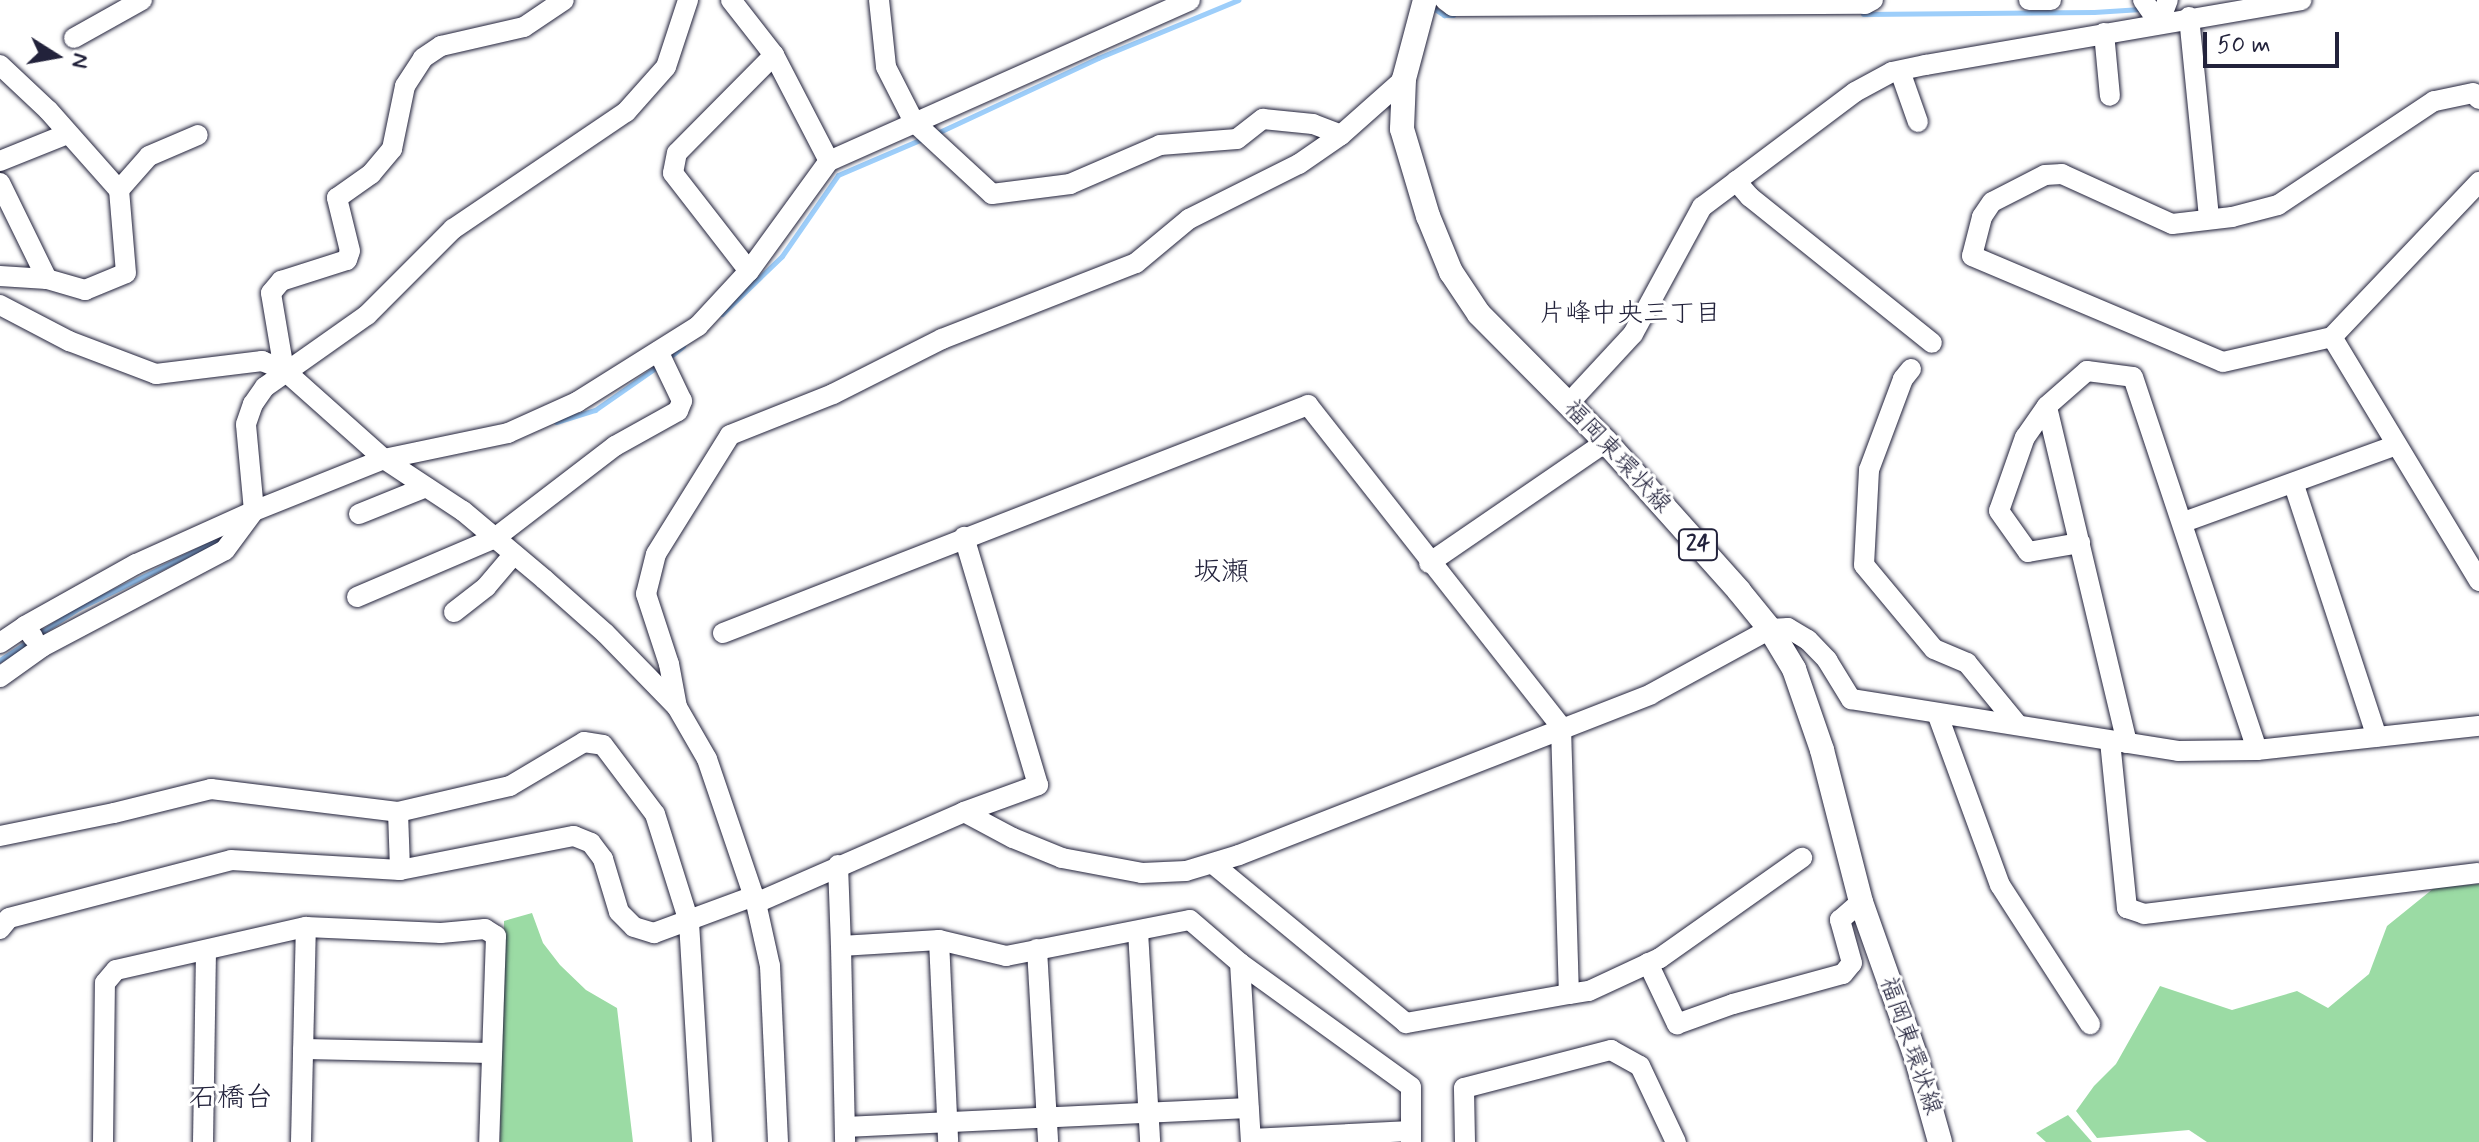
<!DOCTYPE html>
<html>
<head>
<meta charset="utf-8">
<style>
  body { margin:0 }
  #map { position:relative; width:2479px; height:1142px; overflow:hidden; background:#fff; font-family:Mynerve,"Klee One",sans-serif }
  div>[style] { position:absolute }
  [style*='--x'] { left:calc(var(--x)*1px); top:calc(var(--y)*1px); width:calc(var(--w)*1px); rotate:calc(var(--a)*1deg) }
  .green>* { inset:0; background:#9bdba4 }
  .stream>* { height:5px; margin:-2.5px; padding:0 2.5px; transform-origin:2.5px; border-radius:2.5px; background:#9dcefa }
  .roads { filter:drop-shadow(0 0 2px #22223b) drop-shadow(0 0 2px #22223b) }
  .minor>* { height:20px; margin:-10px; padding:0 10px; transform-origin:10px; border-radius:10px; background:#fff }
  .major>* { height:24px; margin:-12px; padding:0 12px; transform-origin:12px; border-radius:12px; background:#fff }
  span { translate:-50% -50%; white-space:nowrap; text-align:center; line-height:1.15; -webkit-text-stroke:6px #fff; paint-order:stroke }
  .shield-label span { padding:2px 6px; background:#fff; border:2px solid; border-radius:6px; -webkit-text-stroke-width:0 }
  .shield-label { font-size:22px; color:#22223b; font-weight:700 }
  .street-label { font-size:24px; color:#22223b }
  .neighbourhood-label { font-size:26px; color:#22223b }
  .quarter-label { font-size:28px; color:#22223b }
  .north { position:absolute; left:16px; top:16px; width:80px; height:80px; -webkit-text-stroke:6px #fff; paint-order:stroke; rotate:101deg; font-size:22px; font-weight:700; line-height:32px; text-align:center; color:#22223b }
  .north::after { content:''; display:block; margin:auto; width:28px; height:36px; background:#22223b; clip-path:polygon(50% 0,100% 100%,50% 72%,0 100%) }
  .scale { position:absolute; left:2203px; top:32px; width:136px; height:36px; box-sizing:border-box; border:4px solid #22223b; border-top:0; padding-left:10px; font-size:24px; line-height:28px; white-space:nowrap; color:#22223b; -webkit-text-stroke:6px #fff; paint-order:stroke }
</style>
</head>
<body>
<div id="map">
  <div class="green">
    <i style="clip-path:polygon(2479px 884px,2479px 1142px,2207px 1142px,2189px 1130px,2097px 1138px,2076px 1111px,2094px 1086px,2116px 1064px,2160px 986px,2232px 1010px,2297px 991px,2328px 1008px,2369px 974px,2387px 926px,2434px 888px)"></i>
    <i style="clip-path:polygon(532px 913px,543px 943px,560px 965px,586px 990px,617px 1008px,633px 1142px,500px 1142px,504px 921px)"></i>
    <i style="clip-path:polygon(2068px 1115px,2092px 1142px,2046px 1142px,2036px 1133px)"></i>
  </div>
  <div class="stream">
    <i style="--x:1430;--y:6;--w:17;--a:33"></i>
    <i style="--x:1444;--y:15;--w:9;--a:0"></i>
    <i style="--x:1863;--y:14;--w:231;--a:-0.5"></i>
    <i style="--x:2094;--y:12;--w:47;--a:-3.7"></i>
    <i style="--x:935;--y:134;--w:180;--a:-25"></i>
    <i style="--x:1098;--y:58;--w:152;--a:-22.5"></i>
    <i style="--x:722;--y:314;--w:83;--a:-44"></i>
    <i style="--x:782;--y:256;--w:98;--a:-55.3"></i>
    <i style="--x:838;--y:175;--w:91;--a:-23.2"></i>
    <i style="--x:666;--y:360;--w:22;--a:-39"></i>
    <i style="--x:556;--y:422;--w:41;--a:-17.1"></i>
    <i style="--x:595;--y:410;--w:77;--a:-34.9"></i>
    <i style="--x:37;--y:635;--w:50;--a:-32.7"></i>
    <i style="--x:79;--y:608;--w:164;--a:-26.1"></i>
    <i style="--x:0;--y:660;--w:35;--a:-33"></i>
  </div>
  <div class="roads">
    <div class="minor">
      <i style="--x:731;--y:0;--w:70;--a:52"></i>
      <i style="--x:774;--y:55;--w:119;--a:62.6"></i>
      <i style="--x:879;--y:0;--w:67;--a:84"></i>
      <i style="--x:886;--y:67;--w:62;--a:63"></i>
      <i style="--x:914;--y:122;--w:106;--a:42.7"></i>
      <i style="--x:992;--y:194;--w:79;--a:-7.3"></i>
      <i style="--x:1070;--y:184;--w:98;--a:-23.4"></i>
      <i style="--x:1160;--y:145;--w:77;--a:-4.5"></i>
      <i style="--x:1237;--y:139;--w:33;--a:-38"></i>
      <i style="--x:1263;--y:119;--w:50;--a:5.7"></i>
      <i style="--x:1313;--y:124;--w:30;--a:21"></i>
      <i style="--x:1445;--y:0;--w:10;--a:37"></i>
      <i style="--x:1453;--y:6;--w:412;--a:-0.3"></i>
      <i style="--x:1865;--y:4;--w:9;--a:-27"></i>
      <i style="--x:2029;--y:0;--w:22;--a:0"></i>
      <i style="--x:2143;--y:0;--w:28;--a:55"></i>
      <i style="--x:2189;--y:17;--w:201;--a:84.3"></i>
      <i style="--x:2159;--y:23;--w:25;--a:-69"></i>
      <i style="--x:2104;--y:33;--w:63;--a:84.6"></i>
      <i style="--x:74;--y:38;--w:78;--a:-29.2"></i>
      <i style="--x:0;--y:65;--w:66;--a:43.2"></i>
      <i style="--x:48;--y:110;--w:107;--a:48.4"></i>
      <i style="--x:1900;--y:71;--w:54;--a:70.6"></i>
      <i style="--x:2479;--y:99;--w:8;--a:-135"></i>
      <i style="--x:2473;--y:93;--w:40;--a:168"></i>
      <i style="--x:2434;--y:101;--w:187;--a:146.3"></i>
      <i style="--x:2278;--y:205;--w:48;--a:165.4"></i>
      <i style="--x:2232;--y:217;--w:60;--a:173.3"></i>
      <i style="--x:2172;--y:224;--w:121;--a:-155.6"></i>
      <i style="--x:2062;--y:174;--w:17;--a:177"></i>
      <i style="--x:2045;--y:175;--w:59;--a:153"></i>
      <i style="--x:1992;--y:202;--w:18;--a:124"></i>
      <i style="--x:1982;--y:217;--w:40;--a:104.4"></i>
      <i style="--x:1972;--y:256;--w:272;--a:22.9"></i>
      <i style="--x:2223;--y:362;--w:112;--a:-12.9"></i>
      <i style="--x:2332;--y:337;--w:214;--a:-46.5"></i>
      <i style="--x:0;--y:161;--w:72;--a:-21.9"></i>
      <i style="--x:1736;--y:181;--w:21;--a:49"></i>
      <i style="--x:1750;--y:197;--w:233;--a:38.7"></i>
      <i style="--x:0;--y:183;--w:107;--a:63.9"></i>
      <i style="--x:749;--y:271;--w:124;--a:-127.8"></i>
      <i style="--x:673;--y:173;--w:20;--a:-79"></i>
      <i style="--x:677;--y:153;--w:138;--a:-45.3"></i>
      <i style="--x:0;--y:276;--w:47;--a:3.7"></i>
      <i style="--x:47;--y:279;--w:40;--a:16"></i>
      <i style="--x:85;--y:290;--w:44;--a:-22.5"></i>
      <i style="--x:126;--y:273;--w:83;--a:-94.8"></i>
      <i style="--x:119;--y:190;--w:45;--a:-48.6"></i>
      <i style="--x:149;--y:156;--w:53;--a:-23.2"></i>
      <i style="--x:0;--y:305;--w:78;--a:27.6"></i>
      <i style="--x:69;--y:341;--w:93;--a:20.8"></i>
      <i style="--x:156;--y:374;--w:107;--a:-7"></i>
      <i style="--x:262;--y:361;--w:24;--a:22"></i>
      <i style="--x:284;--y:370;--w:134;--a:41.7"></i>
      <i style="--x:384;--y:459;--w:95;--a:33.4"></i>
      <i style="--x:463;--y:511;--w:106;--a:40"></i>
      <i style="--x:544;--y:579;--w:81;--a:41.5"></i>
      <i style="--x:605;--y:633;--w:103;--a:45.8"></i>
      <i style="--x:677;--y:707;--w:60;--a:60"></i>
      <i style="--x:707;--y:759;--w:152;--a:71.2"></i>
      <i style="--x:756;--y:903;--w:65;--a:77.5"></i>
      <i style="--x:770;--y:966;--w:176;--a:87.4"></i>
      <i style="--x:2332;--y:337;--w:285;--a:58.9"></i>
      <i style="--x:1911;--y:369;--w:13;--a:129"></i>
      <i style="--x:1903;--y:379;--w:97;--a:110.5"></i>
      <i style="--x:1869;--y:470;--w:95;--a:93"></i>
      <i style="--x:1864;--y:565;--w:109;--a:50.2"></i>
      <i style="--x:1934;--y:649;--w:36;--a:23"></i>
      <i style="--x:1967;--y:663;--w:80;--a:50.6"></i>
      <i style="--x:284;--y:370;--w:78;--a:-99.6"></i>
      <i style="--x:271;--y:293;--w:16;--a:-50"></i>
      <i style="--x:281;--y:281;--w:69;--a:-17.7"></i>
      <i style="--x:347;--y:260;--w:9;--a:-72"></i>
      <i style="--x:350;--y:251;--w:55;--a:-103.8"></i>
      <i style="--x:337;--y:198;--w:42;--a:-35.2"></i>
      <i style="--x:371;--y:174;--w:33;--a:-50"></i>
      <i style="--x:392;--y:149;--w:64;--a:-78.3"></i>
      <i style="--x:405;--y:86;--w:33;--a:-57"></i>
      <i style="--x:423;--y:58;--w:22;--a:-34"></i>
      <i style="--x:441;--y:46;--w:85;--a:-12.9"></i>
      <i style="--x:524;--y:27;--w:48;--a:-34"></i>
      <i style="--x:1569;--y:403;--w:94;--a:-47.2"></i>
      <i style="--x:1633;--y:334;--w:145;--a:-61.5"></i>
      <i style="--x:1702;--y:207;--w:191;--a:-36.9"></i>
      <i style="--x:1855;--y:92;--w:42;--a:-28.4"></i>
      <i style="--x:1892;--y:72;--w:35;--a:-12"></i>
      <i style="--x:1926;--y:65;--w:381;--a:-9.8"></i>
      <i style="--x:2047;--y:406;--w:38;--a:125"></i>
      <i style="--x:2025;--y:437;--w:78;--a:109.4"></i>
      <i style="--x:1999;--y:511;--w:50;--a:54.7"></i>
      <i style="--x:2028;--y:552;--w:53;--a:-9.8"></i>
      <i style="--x:2294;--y:485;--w:265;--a:71.8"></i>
      <i style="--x:359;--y:514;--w:72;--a:-21.9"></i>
      <i style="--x:2184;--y:522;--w:226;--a:-19.9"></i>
      <i style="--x:1429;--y:563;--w:214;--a:-34.4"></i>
      <i style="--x:357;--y:597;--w:150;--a:-23.1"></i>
      <i style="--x:495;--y:538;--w:151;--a:-37.5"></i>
      <i style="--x:615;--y:446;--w:72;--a:-29.1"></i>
      <i style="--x:678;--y:411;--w:11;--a:-68"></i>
      <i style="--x:682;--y:401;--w:55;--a:-115.6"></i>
      <i style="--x:454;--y:612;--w:41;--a:-38"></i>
      <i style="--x:486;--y:587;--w:43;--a:-49.7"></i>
      <i style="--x:25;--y:626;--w:127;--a:-29.2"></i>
      <i style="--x:136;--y:564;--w:129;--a:-24.2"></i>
      <i style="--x:254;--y:511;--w:140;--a:-21.8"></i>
      <i style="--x:384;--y:459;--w:127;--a:-11.8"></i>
      <i style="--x:508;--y:433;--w:76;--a:-24.2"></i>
      <i style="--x:577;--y:402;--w:143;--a:-32.1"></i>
      <i style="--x:698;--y:326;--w:75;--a:-47.2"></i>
      <i style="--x:749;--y:271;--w:136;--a:-54"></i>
      <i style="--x:829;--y:161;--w:395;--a:-24"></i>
      <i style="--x:723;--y:633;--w:628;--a:-21.29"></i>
      <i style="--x:1308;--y:405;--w:410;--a:51.8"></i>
      <i style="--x:1561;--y:727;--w:267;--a:88.3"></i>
      <i style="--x:1569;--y:994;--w:166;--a:169.9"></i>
      <i style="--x:1406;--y:1023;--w:250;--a:-140.5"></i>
      <i style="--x:0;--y:643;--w:30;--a:-34"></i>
      <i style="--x:25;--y:626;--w:14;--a:54"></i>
      <i style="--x:0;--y:677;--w:52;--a:-35.5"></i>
      <i style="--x:42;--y:647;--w:207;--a:-27.9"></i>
      <i style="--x:225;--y:550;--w:49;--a:-53.4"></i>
      <i style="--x:254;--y:511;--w:87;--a:-95.3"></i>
      <i style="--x:246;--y:424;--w:21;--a:-71"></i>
      <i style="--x:253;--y:404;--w:21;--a:-55"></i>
      <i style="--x:265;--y:387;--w:125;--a:-35.2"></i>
      <i style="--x:367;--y:315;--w:122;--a:-45"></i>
      <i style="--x:453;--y:229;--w:209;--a:-34.1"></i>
      <i style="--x:626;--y:112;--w:60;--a:-48.4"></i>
      <i style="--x:666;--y:67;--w:71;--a:-71.8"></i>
      <i style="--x:677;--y:707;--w:44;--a:-100.5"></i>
      <i style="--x:669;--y:664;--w:74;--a:-108.2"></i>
      <i style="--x:646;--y:594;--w:41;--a:-76"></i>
      <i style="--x:656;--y:554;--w:140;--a:-58.1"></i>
      <i style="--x:730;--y:435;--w:111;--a:-21.7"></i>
      <i style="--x:833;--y:394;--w:122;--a:-26.8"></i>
      <i style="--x:942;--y:339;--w:208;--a:-21.4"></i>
      <i style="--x:1136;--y:263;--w:69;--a:-39.7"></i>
      <i style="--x:1189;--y:219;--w:123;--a:-26.6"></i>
      <i style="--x:1299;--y:164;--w:51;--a:-34.6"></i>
      <i style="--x:1341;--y:135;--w:84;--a:-41.6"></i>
      <i style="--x:1937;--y:713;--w:183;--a:69.9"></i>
      <i style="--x:2000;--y:885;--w:166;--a:57.1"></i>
      <i style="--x:2110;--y:741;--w:168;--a:84.2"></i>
      <i style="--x:2127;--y:908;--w:18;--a:19"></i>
      <i style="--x:2144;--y:914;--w:337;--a:-7"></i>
      <i style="--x:2127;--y:743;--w:346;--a:-103.4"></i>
      <i style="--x:2047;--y:406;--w:53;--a:-41.2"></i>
      <i style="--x:2087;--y:371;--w:46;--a:7.4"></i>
      <i style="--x:2133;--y:377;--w:393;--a:71.6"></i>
      <i style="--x:398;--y:812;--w:58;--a:88"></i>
      <i style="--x:964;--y:812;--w:55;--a:28"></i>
      <i style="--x:1013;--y:838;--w:53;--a:22.2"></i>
      <i style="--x:1062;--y:858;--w:81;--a:10.6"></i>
      <i style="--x:1142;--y:873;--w:44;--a:-2.6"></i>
      <i style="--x:1186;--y:871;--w:55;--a:-16.8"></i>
      <i style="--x:1239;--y:855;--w:442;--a:-21.3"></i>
      <i style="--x:1651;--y:694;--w:136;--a:-28.6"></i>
      <i style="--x:1770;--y:629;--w:18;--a:-3"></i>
      <i style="--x:1788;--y:628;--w:23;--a:31"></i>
      <i style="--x:1808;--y:640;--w:28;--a:46"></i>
      <i style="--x:1827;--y:660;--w:46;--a:58.4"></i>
      <i style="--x:1851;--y:699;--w:331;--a:9"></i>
      <i style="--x:2178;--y:751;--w:79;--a:-0.7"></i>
      <i style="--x:2257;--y:750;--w:223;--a:-6.2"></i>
      <i style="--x:0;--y:836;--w:116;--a:-11.4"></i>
      <i style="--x:114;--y:813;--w:100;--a:-13.9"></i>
      <i style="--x:211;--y:789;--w:188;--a:7"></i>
      <i style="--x:398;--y:812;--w:115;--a:-13.1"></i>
      <i style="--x:510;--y:786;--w:86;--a:-30.7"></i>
      <i style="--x:584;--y:742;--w:19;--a:9"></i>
      <i style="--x:603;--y:745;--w:86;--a:53"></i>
      <i style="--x:655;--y:814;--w:113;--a:72.5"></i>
      <i style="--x:689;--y:922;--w:220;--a:86.6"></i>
      <i style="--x:838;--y:865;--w:81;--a:87.9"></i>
      <i style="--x:841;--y:946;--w:98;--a:-3.5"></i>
      <i style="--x:939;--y:940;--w:69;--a:13.4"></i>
      <i style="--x:1006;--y:956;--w:187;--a:-11.1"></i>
      <i style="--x:1190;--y:920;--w:66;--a:40.7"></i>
      <i style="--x:1240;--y:963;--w:211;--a:35.9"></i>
      <i style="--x:1411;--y:1087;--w:55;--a:90"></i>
      <i style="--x:756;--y:903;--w:227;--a:-23.6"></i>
      <i style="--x:964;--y:812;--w:79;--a:-20"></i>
      <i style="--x:1038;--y:785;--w:259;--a:-106.6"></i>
      <i style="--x:0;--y:929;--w:14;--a:-51"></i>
      <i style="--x:9;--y:918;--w:229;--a:-14.6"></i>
      <i style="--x:231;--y:860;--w:169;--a:3.4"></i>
      <i style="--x:400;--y:870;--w:177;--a:-11.1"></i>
      <i style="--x:574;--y:836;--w:18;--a:22"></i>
      <i style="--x:591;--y:843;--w:20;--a:53"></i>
      <i style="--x:603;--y:859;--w:55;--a:73.2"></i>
      <i style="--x:619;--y:912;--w:21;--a:45"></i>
      <i style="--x:634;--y:927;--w:21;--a:17"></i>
      <i style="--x:654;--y:933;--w:107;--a:-20.3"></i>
      <i style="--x:1138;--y:931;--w:211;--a:86.7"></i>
      <i style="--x:939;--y:940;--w:202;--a:87.4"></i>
      <i style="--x:841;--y:946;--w:196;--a:88.8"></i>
      <i style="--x:1037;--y:949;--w:193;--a:86.7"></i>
      <i style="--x:1240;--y:963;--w:179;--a:86.5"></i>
      <i style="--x:1648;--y:963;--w:68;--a:64.6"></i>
      <i style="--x:1677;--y:1024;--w:59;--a:-19.7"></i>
      <i style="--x:1733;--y:1004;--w:114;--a:-15.3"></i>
      <i style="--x:1843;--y:974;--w:14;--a:-51"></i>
      <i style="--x:1852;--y:963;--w:45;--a:-105.6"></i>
      <i style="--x:1840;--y:920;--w:28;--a:-41"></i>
      <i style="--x:1569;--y:994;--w:20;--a:-9"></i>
      <i style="--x:1589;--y:991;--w:78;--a:-24.9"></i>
      <i style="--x:1660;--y:958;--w:174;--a:-35.2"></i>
      <i style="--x:303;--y:1049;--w:189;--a:1.2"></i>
      <i style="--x:845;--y:1127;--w:404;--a:-2.7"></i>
      <i style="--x:1251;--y:1139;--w:160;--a:-2.9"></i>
      <i style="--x:103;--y:1142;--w:159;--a:-89.3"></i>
      <i style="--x:105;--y:983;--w:17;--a:-50"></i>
      <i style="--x:116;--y:970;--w:195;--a:-12.8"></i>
      <i style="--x:306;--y:927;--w:135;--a:2.5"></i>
      <i style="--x:441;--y:933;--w:44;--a:-5.2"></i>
      <i style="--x:485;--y:929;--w:13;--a:32"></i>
      <i style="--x:496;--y:936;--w:206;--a:91.9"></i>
      <i style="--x:203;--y:1142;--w:191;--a:-89.1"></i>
      <i style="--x:301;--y:1142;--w:215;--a:-88.7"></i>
      <i style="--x:1465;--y:1142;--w:54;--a:-91.1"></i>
      <i style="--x:1464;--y:1088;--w:152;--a:-14.5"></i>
      <i style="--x:1611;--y:1050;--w:33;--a:29"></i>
      <i style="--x:1640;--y:1066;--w:84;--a:64.7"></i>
    </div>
    <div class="major">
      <i style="--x:1425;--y:0;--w:82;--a:104.9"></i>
      <i style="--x:1404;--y:79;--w:50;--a:92.3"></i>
      <i style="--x:1402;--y:129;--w:91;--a:73.4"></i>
      <i style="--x:1428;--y:216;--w:61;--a:67.7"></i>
      <i style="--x:1451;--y:272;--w:50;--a:56.3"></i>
      <i style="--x:1479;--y:314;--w:180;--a:45.2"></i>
      <i style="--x:1606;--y:442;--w:200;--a:48.2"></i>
      <i style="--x:1739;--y:591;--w:49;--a:50.8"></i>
      <i style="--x:1770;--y:629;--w:47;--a:59"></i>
      <i style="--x:1794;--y:669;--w:86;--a:70.9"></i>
      <i style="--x:1822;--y:750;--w:157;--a:75.6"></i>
      <i style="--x:1861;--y:902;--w:164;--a:70.5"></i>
      <i style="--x:1916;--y:1057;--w:88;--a:74.2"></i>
    </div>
  </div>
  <div class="shield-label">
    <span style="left:1698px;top:545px">24</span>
  </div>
  <div class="street-label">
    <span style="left:1617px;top:457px;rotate:47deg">福岡東環状線</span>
    <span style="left:1910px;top:1046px;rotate:71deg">福岡東環状線</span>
  </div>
  <div class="neighbourhood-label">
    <span style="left:1630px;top:315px">片峰中央三丁目</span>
  </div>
  <div class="quarter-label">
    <span style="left:1221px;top:573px">坂瀬</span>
    <span style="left:231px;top:1099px">石橋台</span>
  </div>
  <div class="north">N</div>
  <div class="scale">50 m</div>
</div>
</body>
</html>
